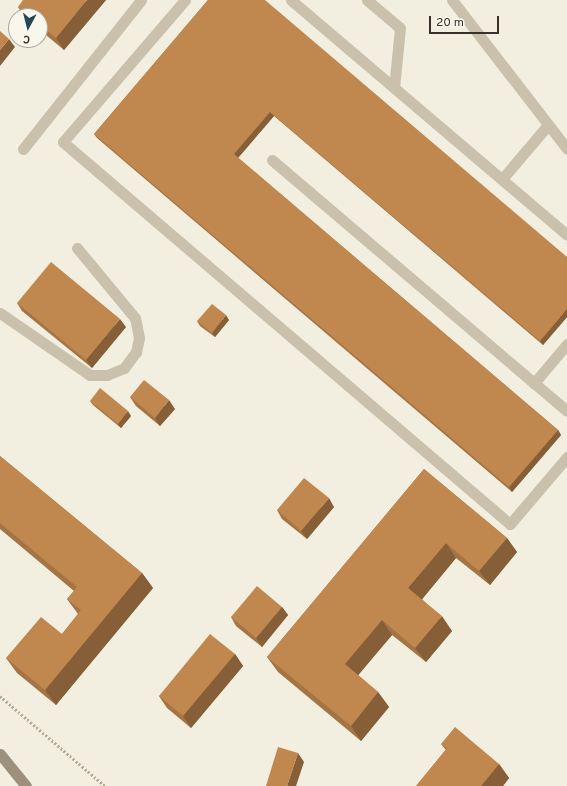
<!DOCTYPE html>
<html>
<head>
<meta charset="utf-8">
<style>
  body { margin:0 }
  #map { position:relative; width:567px; height:786px; overflow:hidden; background:#f2eee0; font-family:Overpass,sans-serif }
  div>[style] { position:absolute }
  [style*='--x'] { left:calc(var(--x)*1px); top:calc(var(--y)*1px); width:calc(var(--w)*1px); rotate:calc(var(--a)*1deg) }
  .path>* { height:2.5px; margin-top:-1.25px; transform-origin:0; background:repeating-linear-gradient(90deg,#b6ab96 0 2px,transparent 0 4px) }
  .service>* { height:11px; margin:-5.5px; padding:0 5.5px; transform-origin:5.5px; border-radius:5.5px; background:#cac1ac }
  .secondary>* { height:11px; margin:-5.5px; padding:0 5.5px; transform-origin:5.5px; border-radius:5.5px; background:#9d917d }
  .wall>* { inset:0; background:#a57444 }
  .shaded-wall>* { inset:0; background:#865e37 }
  .building>* { inset:0; background:#c0874f }
  span { translate:-50% -50%; white-space:nowrap; text-align:center; line-height:1.15; -webkit-text-stroke:3px #f9f7ec; paint-order:stroke }
  .north { position:absolute; left:8px; top:8px; width:40px; height:40px; box-sizing:border-box; background:#f9f7ec; border:1px solid #aca89e; border-radius:50%; rotate:187deg; font-size:11px; font-weight:700; line-height:16px; text-align:center; color:#38322a }
  .north::after { content:''; display:block; margin:auto; width:14px; height:18px; background:#224758; clip-path:polygon(50% 0,100% 100%,50% 72%,0 100%) }
  .scale { position:absolute; left:429px; top:16px; width:70px; height:18px; box-sizing:border-box; border:2px solid #38322a; border-top:0; padding-left:5px; font-size:12px; line-height:14px; white-space:nowrap; color:#38322a; -webkit-text-stroke:3px #f9f7ec; paint-order:stroke }
</style>
</head>
<body>
<div id="map">
  <div class="path">
    <i style="--x:0;--y:696;--w:138;--a:40.6"></i>
  </div>
  <div class="service">
    <i style="--x:185;--y:0;--w:187;--a:130.7"></i>
    <i style="--x:63;--y:142;--w:588;--a:40.52"></i>
    <i style="--x:510;--y:524;--w:88;--a:-49.6"></i>
    <i style="--x:291;--y:0;--w:362;--a:40.4"></i>
    <i style="--x:367;--y:0;--w:43;--a:40.3"></i>
    <i style="--x:400;--y:28;--w:60;--a:95.7"></i>
    <i style="--x:452;--y:0;--w:188;--a:52.3"></i>
    <i style="--x:23;--y:149;--w:190;--a:-51.6"></i>
    <i style="--x:272;--y:160;--w:344;--a:40.4"></i>
    <i style="--x:502;--y:179;--w:71;--a:-49.6"></i>
    <i style="--x:0;--y:313;--w:109;--a:34.6"></i>
    <i style="--x:90;--y:375;--w:17;--a:0"></i>
    <i style="--x:107;--y:375;--w:18;--a:-22"></i>
    <i style="--x:124;--y:368;--w:20;--a:-53"></i>
    <i style="--x:136;--y:352;--w:14;--a:-78"></i>
    <i style="--x:139;--y:338;--w:20;--a:-101"></i>
    <i style="--x:135;--y:318;--w:91;--a:-129.6"></i>
    <i style="--x:567;--y:344;--w:51;--a:130.2"></i>
    <i style="--x:534;--y:383;--w:43;--a:40.3"></i>
  </div>
  <div class="secondary">
    <i style="--x:0;--y:754;--w:41;--a:50.9"></i>
  </div>
  <div class="wall">
    <i style="clip-path:polygon(106px 0,64px 50px,40px 30px,40px 16px,24px 16px,18px 7px)"></i>
    <i style="clip-path:polygon(208px 0,567px 257px,567px 317px,543px 345px,274px 116px,238px 158px,558px 430px,561px 435px,512px 492px,97px 138px,94px 134px)"></i>
    <i style="clip-path:polygon(17px 303px,126px 327px,92px 368px,22px 311px)"></i>
    <i style="clip-path:polygon(229px 320px,215px 337px,200px 326px,197px 321px)"></i>
    <i style="clip-path:polygon(130px 397px,175px 409px,160px 426px,136px 406px)"></i>
    <i style="clip-path:polygon(90px 401px,131px 416px,121px 428px,93px 405px)"></i>
    <i style="clip-path:polygon(0 456px,142px 573px,153px 588px,56px 705px,17px 673px,6px 658px,62px 634px,78px 614px,67px 599px,74px 591px,0 529px)"></i>
    <i style="clip-path:polygon(424px 469px,507px 538px,517px 552px,490px 585px,456px 558px,422px 599px,452px 631px,426px 662px,392px 635px,358px 675px,378px 692px,389px 707px,361px 741px,278px 672px,267px 657px)"></i>
    <i style="clip-path:polygon(334px 507px,307px 539px,282px 519px,277px 510px)"></i>
    <i style="clip-path:polygon(282px 607px,288px 615px,262px 647px,236px 626px,231px 617px)"></i>
    <i style="clip-path:polygon(235px 654px,243px 666px,191px 728px,167px 708px,159px 696px)"></i>
    <i style="clip-path:polygon(441px 744px,499px 764px,509px 778px,503px 786px,416px 786px,446px 750px)"></i>
  </div>
  <div class="shaded-wall">
    <i style="clip-path:polygon(87px 0,106px 0,64px 50px,56px 38px)"></i>
    <i style="clip-path:polygon(9px 39px,15px 47px,0 66px,0 50px)"></i>
    <i style="clip-path:polygon(270px 112px,274px 116px,237px 159px,234px 154px)"></i>
    <i style="clip-path:polygon(567px 309px,567px 317px,543px 345px,540px 341px)"></i>
    <i style="clip-path:polygon(226px 315px,229px 320px,215px 337px,212px 333px)"></i>
    <i style="clip-path:polygon(120px 319px,126px 327px,92px 368px,86px 360px)"></i>
    <i style="clip-path:polygon(169px 400px,175px 409px,160px 426px,155px 418px)"></i>
    <i style="clip-path:polygon(128px 411px,131px 416px,121px 428px,118px 424px)"></i>
    <i style="clip-path:polygon(558px 430px,561px 435px,512px 492px,509px 487px)"></i>
    <i style="clip-path:polygon(329px 498px,334px 507px,307px 539px,301px 531px)"></i>
    <i style="clip-path:polygon(507px 538px,517px 552px,490px 585px,479px 571px)"></i>
    <i style="clip-path:polygon(446px 543px,456px 558px,419px 603px,408px 588px)"></i>
    <i style="clip-path:polygon(142px 573px,153px 588px,56px 705px,45px 690px)"></i>
    <i style="clip-path:polygon(282px 607px,288px 615px,262px 647px,256px 638px)"></i>
    <i style="clip-path:polygon(442px 616px,452px 631px,426px 662px,415px 648px)"></i>
    <i style="clip-path:polygon(382px 620px,392px 635px,355px 679px,345px 664px)"></i>
    <i style="clip-path:polygon(235px 654px,243px 666px,191px 728px,183px 716px)"></i>
    <i style="clip-path:polygon(378px 692px,389px 707px,361px 741px,351px 726px)"></i>
    <i style="clip-path:polygon(298px 753px,304px 762px,296px 786px,287px 786px)"></i>
    <i style="clip-path:polygon(499px 764px,509px 778px,503px 786px,481px 786px)"></i>
  </div>
  <div class="building">
    <i style="clip-path:polygon(23px 0,87px 0,56px 38px,40px 25px,40px 16px,29px 16px,18px 7px)"></i>
    <i style="clip-path:polygon(208px 0,265px 0,567px 257px,567px 309px,540px 341px,270px 112px,234px 154px,558px 430px,509px 487px,94px 134px)"></i>
    <i style="clip-path:polygon(0 31px,9px 39px,0 50px)"></i>
    <i style="clip-path:polygon(51px 262px,120px 319px,86px 360px,17px 303px)"></i>
    <i style="clip-path:polygon(212px 304px,226px 315px,212px 333px,197px 321px)"></i>
    <i style="clip-path:polygon(144px 380px,169px 400px,155px 418px,130px 397px)"></i>
    <i style="clip-path:polygon(100px 388px,128px 411px,118px 424px,90px 401px)"></i>
    <i style="clip-path:polygon(0 456px,142px 573px,45px 690px,6px 658px,41px 617px,62px 634px,81px 610px,67px 599px,77px 587px,0 523px)"></i>
    <i style="clip-path:polygon(424px 469px,507px 538px,479px 571px,446px 543px,408px 588px,442px 616px,415px 648px,382px 620px,345px 664px,378px 692px,351px 726px,267px 657px)"></i>
    <i style="clip-path:polygon(304px 478px,329px 498px,301px 531px,277px 510px)"></i>
    <i style="clip-path:polygon(257px 586px,282px 607px,256px 638px,231px 617px)"></i>
    <i style="clip-path:polygon(210px 634px,235px 654px,183px 716px,159px 696px)"></i>
    <i style="clip-path:polygon(455px 727px,499px 764px,481px 786px,416px 786px,447px 748px,441px 744px)"></i>
    <i style="clip-path:polygon(278px 747px,298px 753px,287px 786px,266px 786px)"></i>
  </div>
  <div class="north">С</div>
  <div class="scale">20 m</div>
</div>
</body>
</html>
